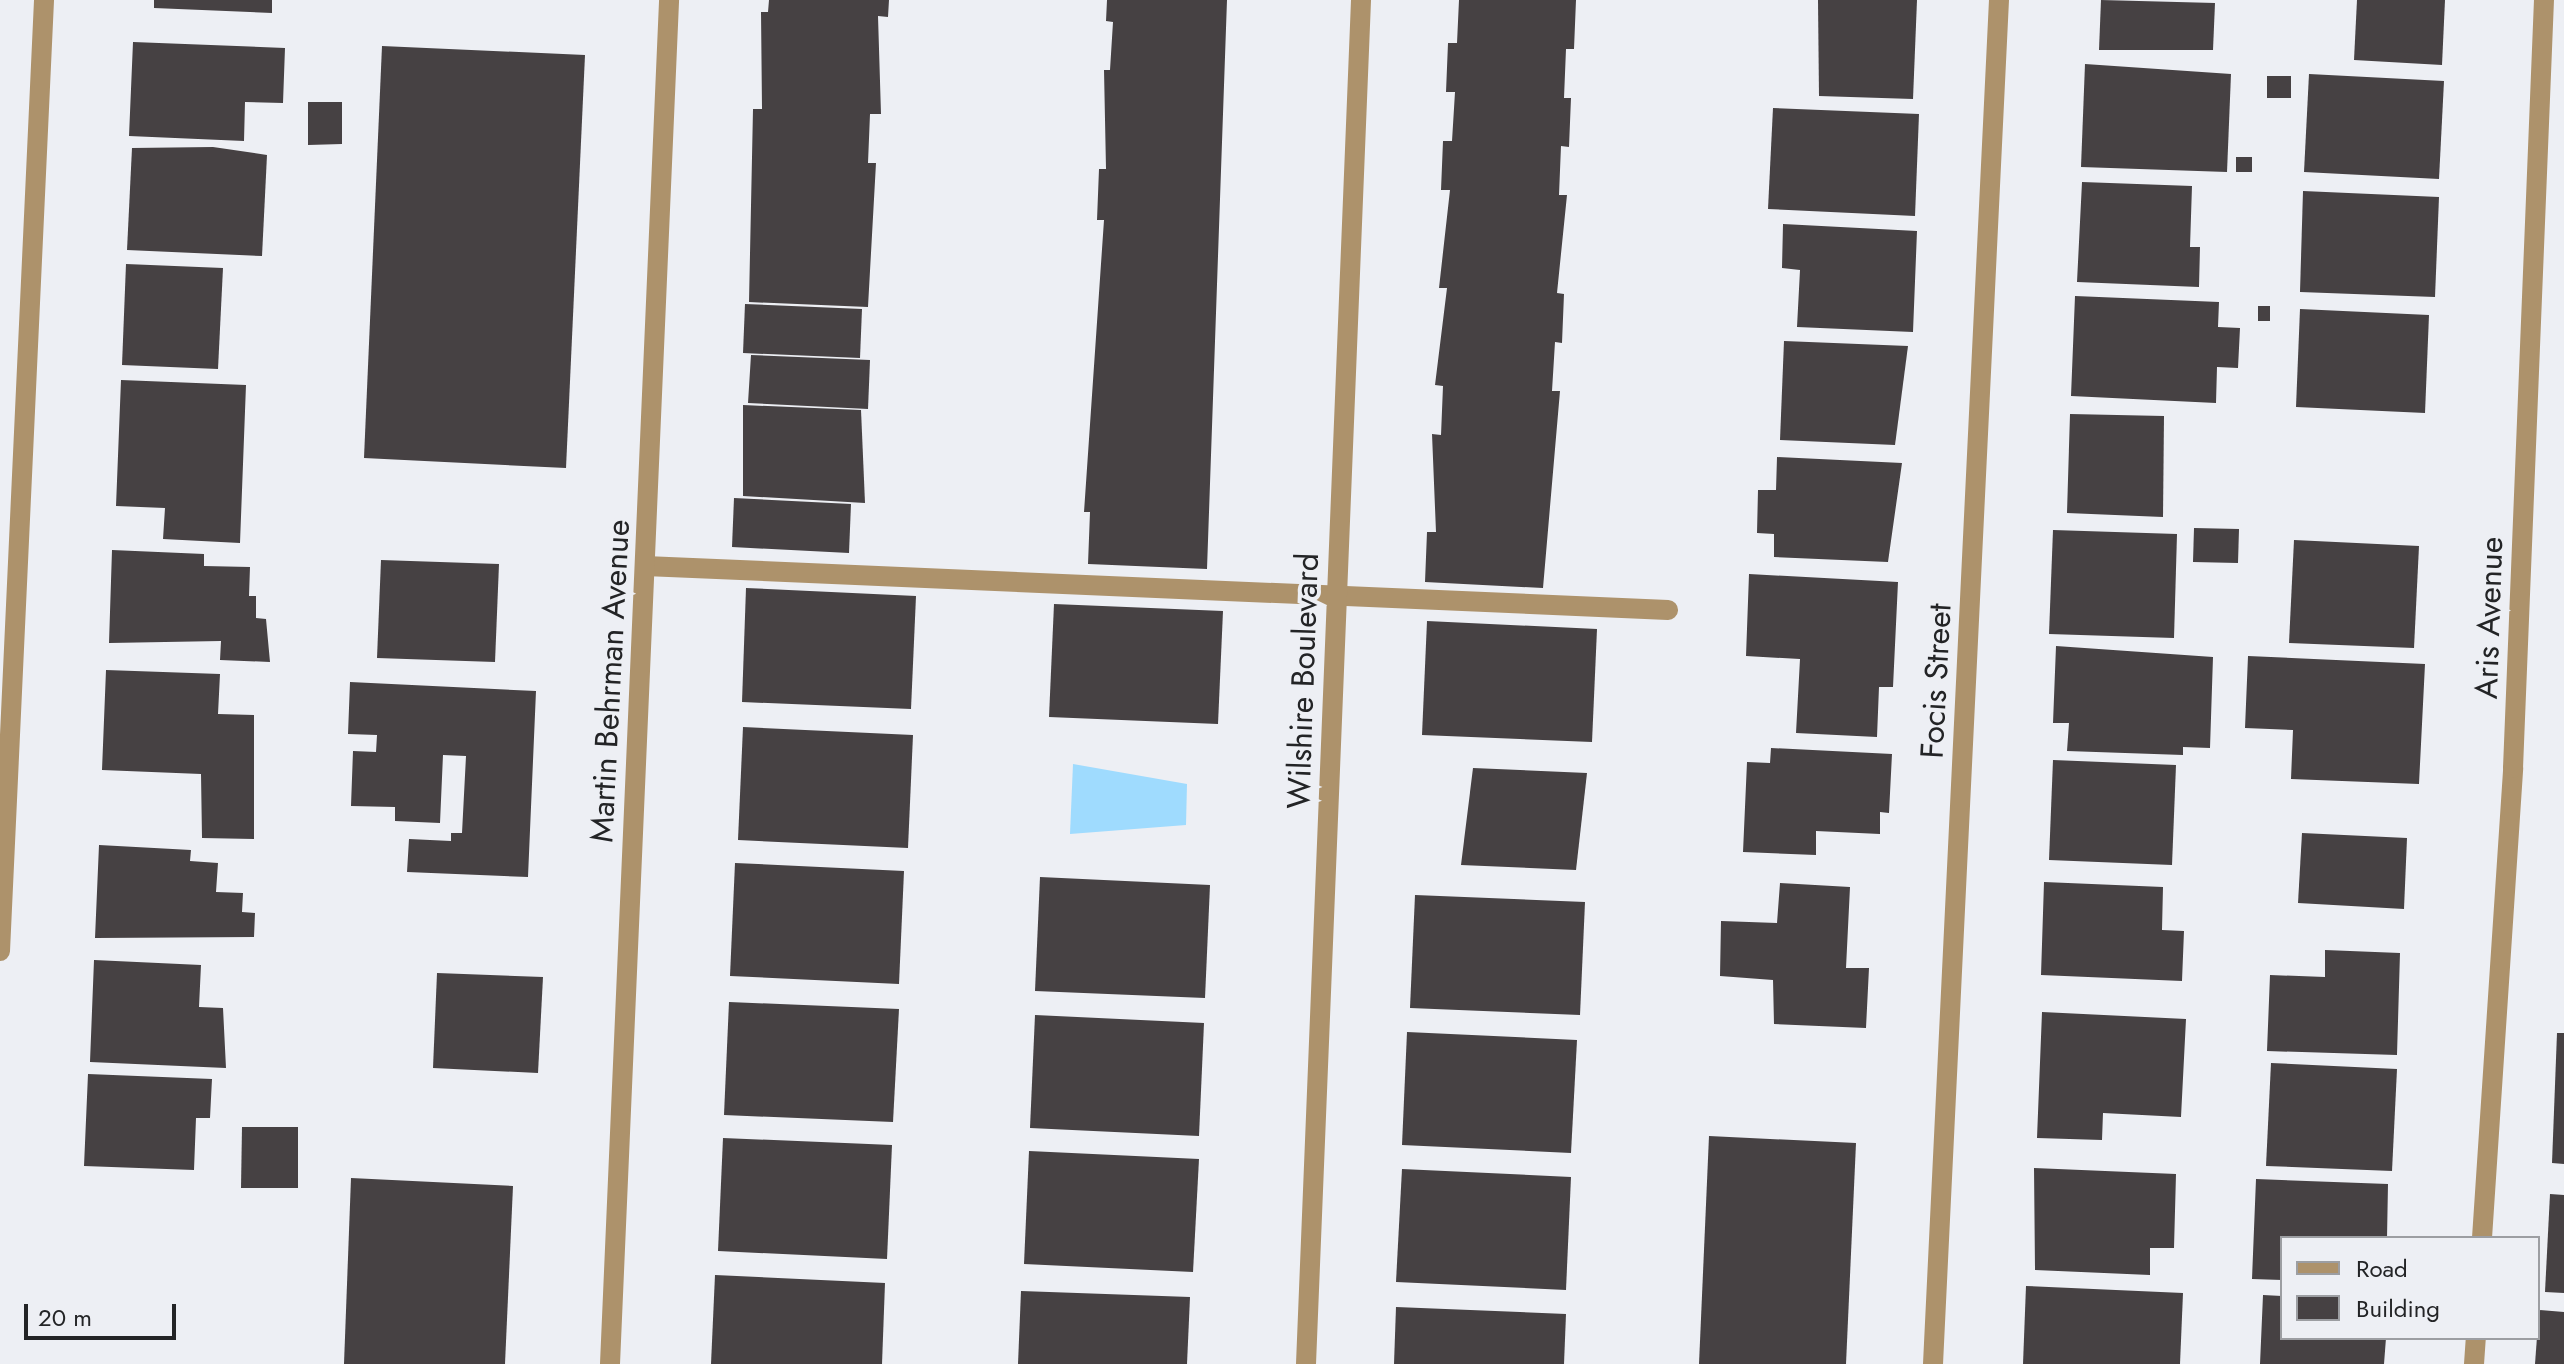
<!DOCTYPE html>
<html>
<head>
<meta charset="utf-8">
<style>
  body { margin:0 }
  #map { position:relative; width:2564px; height:1364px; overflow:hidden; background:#edeff4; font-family:Jost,sans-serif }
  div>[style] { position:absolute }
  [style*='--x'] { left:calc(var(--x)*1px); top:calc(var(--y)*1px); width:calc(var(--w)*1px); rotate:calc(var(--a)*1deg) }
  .water>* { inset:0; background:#9fdbfe }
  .building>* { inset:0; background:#464143 }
  .service>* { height:20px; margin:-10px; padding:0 10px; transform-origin:10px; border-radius:10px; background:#ad926b }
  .minor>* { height:20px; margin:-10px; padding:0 10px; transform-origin:10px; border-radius:10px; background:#ad926b }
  span { translate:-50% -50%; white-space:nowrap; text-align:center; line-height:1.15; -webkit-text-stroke:8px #edeff4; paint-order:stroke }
  .street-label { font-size:32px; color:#232426 }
  .legend { position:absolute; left:2280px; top:1236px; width:260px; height:104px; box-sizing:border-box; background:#edeff4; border:2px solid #9c9ea2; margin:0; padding:10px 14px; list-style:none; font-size:24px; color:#232426 }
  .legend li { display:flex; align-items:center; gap:16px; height:40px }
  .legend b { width:40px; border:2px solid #9c9ea2 }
  .scale { position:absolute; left:24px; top:1304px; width:152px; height:36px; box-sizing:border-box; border:4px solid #232426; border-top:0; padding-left:10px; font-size:24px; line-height:28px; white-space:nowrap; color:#232426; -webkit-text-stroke:6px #edeff4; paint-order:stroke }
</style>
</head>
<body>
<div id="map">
  <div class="water">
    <i style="clip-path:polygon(1073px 764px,1187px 784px,1186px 825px,1070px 834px)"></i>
  </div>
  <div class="building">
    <i style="clip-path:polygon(154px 0,272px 0,272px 13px,154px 8px)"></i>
    <i style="clip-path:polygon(769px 0,889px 0,888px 17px,878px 16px,881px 114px,870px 114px,868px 163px,876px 163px,868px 307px,749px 302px,753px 109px,762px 109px,761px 12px,768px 12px)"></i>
    <i style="clip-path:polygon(1107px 0,1227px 0,1207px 569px,1088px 564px,1090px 512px,1084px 512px,1104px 220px,1097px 220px,1099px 169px,1106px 169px,1104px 70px,1110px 70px,1113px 22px,1106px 21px)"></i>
    <i style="clip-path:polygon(1459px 0,1576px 0,1574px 49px,1566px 49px,1564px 98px,1571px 98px,1569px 147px,1561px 146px,1559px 195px,1567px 195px,1557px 293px,1564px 294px,1562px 343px,1555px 342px,1552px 391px,1560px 391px,1543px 588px,1425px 582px,1427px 532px,1436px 532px,1432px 434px,1441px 435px,1443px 386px,1435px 385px,1447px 288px,1439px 288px,1450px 190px,1441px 190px,1443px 141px,1452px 141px,1455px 92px,1446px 92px,1448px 43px,1457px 43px)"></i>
    <i style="clip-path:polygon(1818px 0,1917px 0,1913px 99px,1819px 96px)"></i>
    <i style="clip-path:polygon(2101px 0,2215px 3px,2213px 50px,2099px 50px)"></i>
    <i style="clip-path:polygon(2357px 0,2445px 0,2442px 65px,2354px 60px)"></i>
    <i style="clip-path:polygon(133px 42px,285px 48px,283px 103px,245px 102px,244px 141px,129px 136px)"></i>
    <i style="clip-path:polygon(382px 46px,585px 55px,566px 468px,364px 458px)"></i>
    <i style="clip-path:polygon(2085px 64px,2231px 74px,2227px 172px,2081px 167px)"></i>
    <i style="clip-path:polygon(2309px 74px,2444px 81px,2439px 179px,2304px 172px)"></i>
    <i style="clip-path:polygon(2267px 76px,2291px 76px,2291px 98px,2267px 98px)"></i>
    <i style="clip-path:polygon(308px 102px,342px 102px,342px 144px,308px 145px)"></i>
    <i style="clip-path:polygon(1773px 108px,1919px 114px,1915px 216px,1768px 209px)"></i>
    <i style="clip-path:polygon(213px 147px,267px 155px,262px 256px,127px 250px,132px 148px)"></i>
    <i style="clip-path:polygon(2236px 157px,2252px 157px,2252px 172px,2236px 172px)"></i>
    <i style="clip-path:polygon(2082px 182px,2192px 186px,2190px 247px,2200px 247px,2199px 287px,2077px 282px)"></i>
    <i style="clip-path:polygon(2303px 191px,2439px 197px,2435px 297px,2300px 292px)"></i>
    <i style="clip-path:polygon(1783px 224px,1917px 231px,1913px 332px,1797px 327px,1800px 270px,1782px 268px)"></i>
    <i style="clip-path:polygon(126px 264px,223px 268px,218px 369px,122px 365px)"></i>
    <i style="clip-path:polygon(2075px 296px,2219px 302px,2218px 327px,2240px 328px,2238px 368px,2217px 367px,2216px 403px,2071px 396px)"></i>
    <i style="clip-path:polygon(745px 304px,862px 309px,860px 358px,743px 353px)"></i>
    <i style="clip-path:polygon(2258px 306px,2270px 306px,2270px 321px,2258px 321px)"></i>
    <i style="clip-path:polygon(2300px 309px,2429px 315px,2425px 413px,2296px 407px)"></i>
    <i style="clip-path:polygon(1784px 341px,1908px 346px,1895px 445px,1780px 440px)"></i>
    <i style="clip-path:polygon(751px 355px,870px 360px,868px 409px,748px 403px)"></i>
    <i style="clip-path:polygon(121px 380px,246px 385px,240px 543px,163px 539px,165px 508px,116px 506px)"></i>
    <i style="clip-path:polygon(743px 405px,861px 410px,865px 503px,743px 496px)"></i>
    <i style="clip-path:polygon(2070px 414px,2164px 416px,2163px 517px,2067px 513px)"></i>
    <i style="clip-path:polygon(1777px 457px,1902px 463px,1888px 562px,1774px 557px,1774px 534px,1757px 533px,1758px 490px,1776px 490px)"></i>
    <i style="clip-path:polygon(734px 498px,851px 504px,849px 553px,732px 547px)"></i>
    <i style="clip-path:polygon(2194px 528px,2239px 529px,2238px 563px,2193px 562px)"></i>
    <i style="clip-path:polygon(2053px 530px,2177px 534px,2174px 638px,2049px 634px)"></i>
    <i style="clip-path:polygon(2294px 540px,2419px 546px,2414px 648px,2289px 643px)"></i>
    <i style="clip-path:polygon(112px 550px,204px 554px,204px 566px,250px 567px,249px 596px,256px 596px,256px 618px,266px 619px,270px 662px,220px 660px,221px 641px,109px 643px)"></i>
    <i style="clip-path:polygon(381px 560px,499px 564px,495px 662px,377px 658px)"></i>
    <i style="clip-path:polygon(1749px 574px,1898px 582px,1893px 687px,1879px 687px,1877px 737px,1796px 733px,1800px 659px,1746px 656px)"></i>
    <i style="clip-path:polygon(746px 588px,916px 596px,911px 709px,742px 702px)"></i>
    <i style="clip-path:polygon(1054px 604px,1223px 611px,1218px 724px,1049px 717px)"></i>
    <i style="clip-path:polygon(1427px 621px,1597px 629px,1592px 742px,1422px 735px)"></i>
    <i style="clip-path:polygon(2056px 646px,2213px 657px,2210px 748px,2183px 747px,2183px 755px,2067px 751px,2069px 723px,2053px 723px)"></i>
    <i style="clip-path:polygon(2248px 656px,2425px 664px,2419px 784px,2291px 779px,2293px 730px,2245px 728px)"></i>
    <i style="clip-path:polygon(106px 670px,220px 674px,218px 714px,254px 715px,254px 839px,202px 838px,201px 774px,102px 770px)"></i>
    <i style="clip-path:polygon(350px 682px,536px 691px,528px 877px,407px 872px,409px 839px,451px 841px,451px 833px,462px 833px,466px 756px,443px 755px,440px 823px,395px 821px,395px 807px,351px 806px,353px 751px,376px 752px,377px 735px,348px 734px)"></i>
    <i style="clip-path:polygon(743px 727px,913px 735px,908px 848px,738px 840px)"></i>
    <i style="clip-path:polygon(1771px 748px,1892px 754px,1889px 813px,1880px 812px,1880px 834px,1816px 831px,1816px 855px,1743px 852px,1747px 762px,1770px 763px)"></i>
    <i style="clip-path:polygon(2053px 760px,2176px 765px,2172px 865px,2049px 860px)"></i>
    <i style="clip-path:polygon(1473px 768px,1587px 773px,1576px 870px,1461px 865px)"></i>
    <i style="clip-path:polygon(2302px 833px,2407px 838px,2404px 909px,2298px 903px)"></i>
    <i style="clip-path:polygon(99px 845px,191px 850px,190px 861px,218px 863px,216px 892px,243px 893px,242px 912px,255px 913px,254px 937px,95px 938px)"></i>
    <i style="clip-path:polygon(735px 863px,904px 871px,899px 984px,730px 976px)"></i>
    <i style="clip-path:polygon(1040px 877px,1210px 885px,1205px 998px,1035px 991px)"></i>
    <i style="clip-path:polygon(2044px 882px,2163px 887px,2162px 930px,2184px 931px,2182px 981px,2041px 975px)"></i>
    <i style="clip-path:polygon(1780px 883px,1850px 887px,1846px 968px,1869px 968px,1866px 1028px,1774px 1024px,1773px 980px,1720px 976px,1721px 921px,1777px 923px)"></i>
    <i style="clip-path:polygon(1415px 895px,1585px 902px,1580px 1015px,1410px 1008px)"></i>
    <i style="clip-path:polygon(2325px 950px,2400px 953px,2397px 1055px,2267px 1051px,2270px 975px,2325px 977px)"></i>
    <i style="clip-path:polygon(94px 960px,201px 965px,199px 1007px,223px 1008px,226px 1068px,90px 1062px)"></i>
    <i style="clip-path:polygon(437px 973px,543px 977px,538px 1073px,433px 1068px)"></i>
    <i style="clip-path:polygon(729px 1002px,899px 1009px,893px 1122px,724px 1115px)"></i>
    <i style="clip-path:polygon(2042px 1012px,2186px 1019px,2181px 1117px,2103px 1113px,2102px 1140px,2037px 1138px)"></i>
    <i style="clip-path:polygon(1035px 1015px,1204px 1023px,1199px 1136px,1030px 1128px)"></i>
    <i style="clip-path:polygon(1407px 1032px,1577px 1040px,1571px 1153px,1402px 1145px)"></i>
    <i style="clip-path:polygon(2557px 1033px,2564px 1033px,2564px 1164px,2552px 1163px)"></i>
    <i style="clip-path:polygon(2271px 1063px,2397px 1069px,2392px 1171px,2266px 1166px)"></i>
    <i style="clip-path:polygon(88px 1074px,212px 1079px,210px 1118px,196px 1118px,194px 1170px,84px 1166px)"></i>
    <i style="clip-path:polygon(242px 1127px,298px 1127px,298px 1188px,241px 1188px)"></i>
    <i style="clip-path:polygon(1709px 1136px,1856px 1143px,1846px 1364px,1699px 1364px)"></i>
    <i style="clip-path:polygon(723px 1138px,892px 1145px,887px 1259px,718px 1251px)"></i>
    <i style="clip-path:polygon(1029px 1151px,1199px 1159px,1193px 1272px,1024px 1264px)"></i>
    <i style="clip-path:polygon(2034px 1168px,2176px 1174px,2174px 1248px,2150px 1248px,2150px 1275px,2035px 1270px)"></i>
    <i style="clip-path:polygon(1402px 1169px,1571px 1177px,1566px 1290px,1396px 1282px)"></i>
    <i style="clip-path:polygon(351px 1178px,513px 1186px,505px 1364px,344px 1364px)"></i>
    <i style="clip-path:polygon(2256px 1179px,2388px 1184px,2387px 1238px,2282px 1238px,2282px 1280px,2252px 1279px)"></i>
    <i style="clip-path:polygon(2550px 1194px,2564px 1195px,2564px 1293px,2545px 1292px)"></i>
    <i style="clip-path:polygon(715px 1275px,885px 1283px,882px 1364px,711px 1364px)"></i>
    <i style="clip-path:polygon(2026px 1286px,2183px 1293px,2180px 1364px,2023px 1364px)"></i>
    <i style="clip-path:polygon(1021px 1291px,1190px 1297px,1187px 1364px,1018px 1364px)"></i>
    <i style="clip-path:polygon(2263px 1295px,2282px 1296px,2282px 1338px,2386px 1338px,2384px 1364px,2260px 1364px)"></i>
    <i style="clip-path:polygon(1396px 1307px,1566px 1314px,1564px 1364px,1394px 1364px)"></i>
    <i style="clip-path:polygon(2539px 1310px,2564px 1312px,2564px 1364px,2535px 1364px)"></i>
  </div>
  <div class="service">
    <i style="--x:645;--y:566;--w:1024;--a:2.46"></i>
  </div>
  <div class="minor">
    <i style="--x:0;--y:951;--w:952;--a:-87.35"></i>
    <i style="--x:2482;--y:1238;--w:471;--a:-86.2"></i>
    <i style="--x:2513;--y:768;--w:769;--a:-87.69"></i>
    <i style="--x:610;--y:1364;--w:1365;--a:-87.52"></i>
    <i style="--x:1306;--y:1364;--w:1365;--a:-87.69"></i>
    <i style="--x:1933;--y:1364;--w:1366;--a:-87.23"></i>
    <i style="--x:2474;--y:1364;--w:26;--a:-86"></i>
  </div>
  <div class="street-label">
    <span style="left:2489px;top:618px;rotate:-88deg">Aris Avenue</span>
    <span style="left:610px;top:681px;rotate:-87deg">Martin Behrman Avenue</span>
    <span style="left:1303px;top:681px;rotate:-88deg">Wilshire Boulevard</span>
    <span style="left:1936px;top:681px;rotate:-87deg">Focis Street</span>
  </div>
  <ul class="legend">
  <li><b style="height:10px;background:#ad926b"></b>Road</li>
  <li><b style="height:22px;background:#464143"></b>Building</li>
  </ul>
  <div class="scale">20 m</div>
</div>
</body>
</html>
